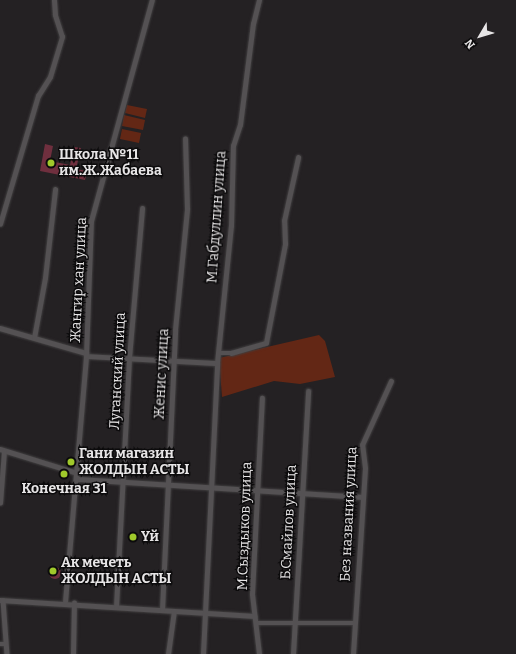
<!DOCTYPE html>
<html>
<head>
<meta charset="utf-8">
<style>
  body { margin:0 }
  #map { position:relative; width:516px; height:654px; overflow:hidden; background:#242123; font-family:Bitter,serif }
  div>[style] { position:absolute }
  [style*='--x'] { left:calc(var(--x)*1px); top:calc(var(--y)*1px); width:calc(var(--w)*1px); rotate:calc(var(--a)*1deg) }
  .green>* { inset:0; background:#632715 }
  .building>* { inset:0; background:#6f2f3e }
  .round { border-radius:50% }
  .roads { filter:drop-shadow(0 0 1px #413f40) drop-shadow(0 0 1px #413f40) }
  .minor>* { height:4.5px; margin:-2.25px; padding:0 2.25px; transform-origin:2.25px; border-radius:2.25px; background:#545153 }
  .dots>* { width:11px; height:11px; translate:-50% -50%; box-sizing:border-box; border:2px solid #0c0b0c; border-radius:50% }
  span { translate:-50% -50%; white-space:nowrap; text-align:center; line-height:1.15; -webkit-text-stroke:3px #0c0b0c; paint-order:stroke }
  .poi-label { font-size:14px; color:#e7e5e6; font-weight:700 }
  .left { translate:0 -50%; text-align:left }
  .street-label { font-size:14px; color:#e7e5e6 }
  .north { position:absolute; left:460px; top:16px; width:40px; height:40px; -webkit-text-stroke:3px #0c0b0c; paint-order:stroke; rotate:232deg; font-size:11px; font-weight:700; line-height:16px; text-align:center; color:#e7e5e6 }
  .north::after { content:''; display:block; margin:auto; width:14px; height:18px; background:#e7e5e6; clip-path:polygon(50% 0,100% 100%,50% 72%,0 100%) }
</style>
</head>
<body>
<div id="map">
  <div class="green">
    <i style="clip-path:polygon(127px 105px,147px 109px,145px 118px,125px 113px)"></i>
    <i style="clip-path:polygon(124px 115px,145px 120px,143px 130px,122px 126px)"></i>
    <i style="clip-path:polygon(122px 129px,141px 133px,139px 143px,120px 139px)"></i>
    <i style="clip-path:polygon(319px 335px,325px 341px,335px 377px,300px 384px,274px 381px,222px 397px,219px 358px)"></i>
  </div>
  <div class="building">
    <i style="clip-path:polygon(45px 144px,53px 146px,50px 161px,70px 165px,74px 147px,81px 148px,76px 169px,87px 171px,85px 180px,40px 171px)"></i>
    <i class="round" style="left:49px;top:567px;width:12px;height:12px"></i>
  </div>
  <div class="roads">
    <div class="minor">
      <i style="--x:0;--y:224;--w:134;--a:-73.5"></i>
      <i style="--x:38;--y:96;--w:22;--a:-58"></i>
      <i style="--x:50;--y:77;--w:42;--a:-73.3"></i>
      <i style="--x:62;--y:37;--w:23;--a:-108"></i>
      <i style="--x:55;--y:15;--w:15;--a:-94"></i>
      <i style="--x:0;--y:328;--w:90;--a:16.2"></i>
      <i style="--x:34;--y:338;--w:61;--a:-79.6"></i>
      <i style="--x:45;--y:278;--w:89;--a:-83.5"></i>
      <i style="--x:218;--y:353;--w:13;--a:0"></i>
      <i style="--x:231;--y:353;--w:36;--a:-16"></i>
      <i style="--x:266;--y:343;--w:101;--a:-79.1"></i>
      <i style="--x:285;--y:244;--w:23;--a:-92"></i>
      <i style="--x:284;--y:221;--w:65;--a:-77.5"></i>
      <i style="--x:86;--y:356;--w:131;--a:3.1"></i>
      <i style="--x:0;--y:449;--w:81;--a:17.3"></i>
      <i style="--x:77;--y:479;--w:284;--a:3.6"></i>
      <i style="--x:0;--y:503;--w:52;--a:-85.6"></i>
      <i style="--x:0;--y:600;--w:255;--a:3.6"></i>
      <i style="--x:3;--y:600;--w:54;--a:85.8"></i>
      <i style="--x:65;--y:602;--w:247;--a:-85.1"></i>
      <i style="--x:86;--y:356;--w:135;--a:-87.9"></i>
      <i style="--x:91;--y:221;--w:229;--a:-74.6"></i>
      <i style="--x:116;--y:607;--w:249;--a:-87"></i>
      <i style="--x:129;--y:358;--w:150;--a:-85"></i>
      <i style="--x:162;--y:610;--w:280;--a:-87.3"></i>
      <i style="--x:175;--y:330;--w:122;--a:-84.3"></i>
      <i style="--x:187;--y:209;--w:70;--a:-91.6"></i>
      <i style="--x:257;--y:623;--w:98;--a:0"></i>
      <i style="--x:0;--y:644;--w:6;--a:0"></i>
      <i style="--x:73;--y:654;--w:51;--a:-88.9"></i>
      <i style="--x:168;--y:654;--w:43;--a:-82.1"></i>
      <i style="--x:203;--y:654;--w:291;--a:-87.2"></i>
      <i style="--x:217;--y:363;--w:138;--a:-84.2"></i>
      <i style="--x:231;--y:226;--w:80;--a:-88.6"></i>
      <i style="--x:233;--y:146;--w:22;--a:-72"></i>
      <i style="--x:240;--y:125;--w:102;--a:-82.7"></i>
      <i style="--x:253;--y:24;--w:25;--a:-76"></i>
      <i style="--x:259;--y:654;--w:60;--a:-96.7"></i>
      <i style="--x:252;--y:594;--w:196;--a:-87.1"></i>
      <i style="--x:293;--y:654;--w:263;--a:-86.7"></i>
      <i style="--x:353;--y:654;--w:186;--a:-86.3"></i>
      <i style="--x:365;--y:468;--w:23;--a:-97"></i>
      <i style="--x:362;--y:445;--w:70;--a:-65.6"></i>
    </div>
  </div>
  <div class="dots">
    <i style="left:51px;top:163px;background:#a0c92b"></i>
    <i style="left:71px;top:462px;background:#a0c92b"></i>
    <i style="left:64px;top:474px;background:#a0c92b"></i>
    <i style="left:133px;top:537px;background:#a0c92b"></i>
    <i style="left:53px;top:571px;background:#a0c92b"></i>
  </div>
  <div class="poi-label">
    <span class="left" style="left:59px;top:163px">Школа №11<br>им.Ж.Жабаева</span>
    <span class="left" style="left:79px;top:462px">Гани магазин<br>ЖОЛДЫН АСТЫ</span>
    <span style="left:64px;top:489px">Конечная 31</span>
    <span class="left" style="left:141px;top:537px">Үй</span>
    <span class="left" style="left:61px;top:571px">Ак мечеть<br>ЖОЛДЫН АСТЫ</span>
  </div>
  <div class="street-label">
    <span style="left:217px;top:217px;rotate:-86deg">М.Габдуллин улица</span>
    <span style="left:79px;top:280px;rotate:-87deg">Жангир хан улица</span>
    <span style="left:118px;top:371px;rotate:-87deg">Луганский улица</span>
    <span style="left:162px;top:374px;rotate:-87deg">Женис улица</span>
    <span style="left:349px;top:514px;rotate:-87deg">Без названия улица</span>
    <span style="left:289px;top:522px;rotate:-87deg">Б.Смайлов улица</span>
    <span style="left:245px;top:526px;rotate:-88deg">М.Сыздыков улица</span>
  </div>
  <div class="north">N</div>
</div>
</body>
</html>
